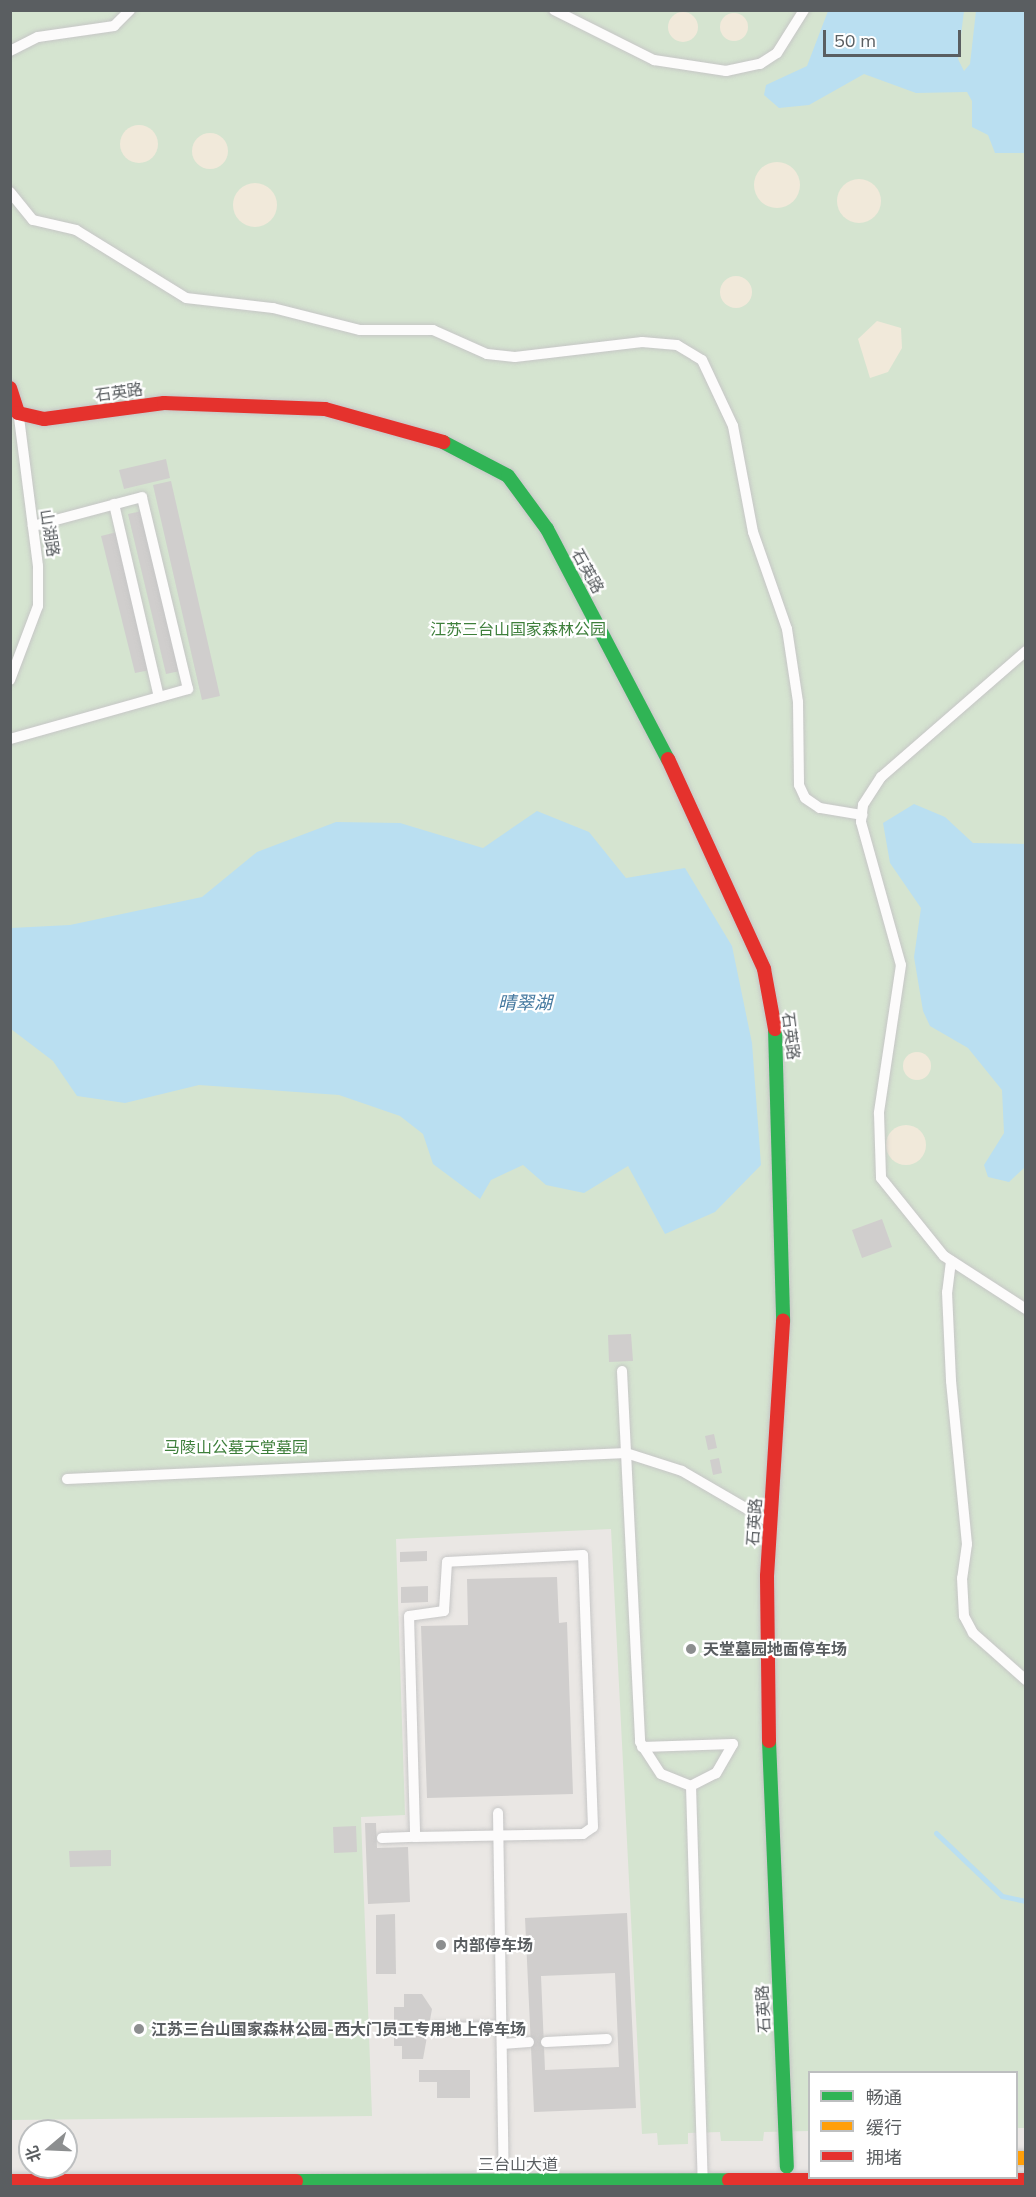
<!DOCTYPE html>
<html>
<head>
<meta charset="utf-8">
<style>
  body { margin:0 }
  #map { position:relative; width:1036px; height:2197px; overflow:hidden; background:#eae7e4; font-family:Mulish,"Noto Sans SC",sans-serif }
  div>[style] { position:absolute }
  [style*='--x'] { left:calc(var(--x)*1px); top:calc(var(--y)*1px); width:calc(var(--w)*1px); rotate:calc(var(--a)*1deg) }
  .green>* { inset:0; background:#d5e4d0 }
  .sand>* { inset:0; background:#f1e9da }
  .round { border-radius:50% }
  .water>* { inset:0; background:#badff1 }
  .stream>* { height:5px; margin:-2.5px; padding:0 2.5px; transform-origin:2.5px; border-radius:2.5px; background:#badff1 }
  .building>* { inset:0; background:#d0cecd }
  .roads { filter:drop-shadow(0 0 2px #c6c6c6) drop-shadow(0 0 2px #c6c6c6) }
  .lane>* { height:10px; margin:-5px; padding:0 5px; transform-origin:5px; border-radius:5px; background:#fcfbfb }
  .fast>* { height:14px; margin:-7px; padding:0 7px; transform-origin:7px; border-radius:7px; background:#30b455 }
  .slow>* { height:14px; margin:-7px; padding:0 7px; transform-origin:7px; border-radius:7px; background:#ff9f0a }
  .jam>* { height:14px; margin:-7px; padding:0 7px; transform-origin:7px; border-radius:7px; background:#e5322d }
  .dots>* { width:16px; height:16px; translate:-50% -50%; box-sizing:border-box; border:3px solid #fff; border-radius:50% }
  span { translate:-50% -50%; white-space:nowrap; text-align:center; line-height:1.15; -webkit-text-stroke:4.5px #fff; paint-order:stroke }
  .street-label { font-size:16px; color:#5a5e61 }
  .park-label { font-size:16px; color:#3e7f3b }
  .poi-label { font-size:16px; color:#5a5e61; font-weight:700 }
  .left { translate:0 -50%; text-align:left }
  .water-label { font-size:18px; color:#43779e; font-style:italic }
  .frame { position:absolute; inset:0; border:12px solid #5a5e61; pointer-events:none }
  .legend { position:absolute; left:808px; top:2071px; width:210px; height:108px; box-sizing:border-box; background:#fff; border:2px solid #bdbfc0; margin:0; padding:8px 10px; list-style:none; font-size:18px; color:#5a5e61 }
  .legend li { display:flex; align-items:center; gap:12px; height:30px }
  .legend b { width:30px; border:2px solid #bdbfc0 }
  .north { position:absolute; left:18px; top:2119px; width:60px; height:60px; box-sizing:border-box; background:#fff; border:2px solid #bdbfc0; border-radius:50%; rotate:251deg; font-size:16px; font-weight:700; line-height:24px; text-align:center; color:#5a5e61 }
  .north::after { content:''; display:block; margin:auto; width:21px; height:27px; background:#8c8e8f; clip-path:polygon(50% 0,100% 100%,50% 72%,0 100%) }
  .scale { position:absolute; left:823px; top:30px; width:138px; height:27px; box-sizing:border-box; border:3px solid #5a5e61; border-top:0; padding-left:8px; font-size:18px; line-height:21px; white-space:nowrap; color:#5a5e61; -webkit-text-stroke:4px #fff; paint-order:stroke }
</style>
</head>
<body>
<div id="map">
  <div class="green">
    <i style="clip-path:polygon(10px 11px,1025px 11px,1025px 2128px,1017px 2128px,1016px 2072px,810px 2072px,809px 2131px,764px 2132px,763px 2141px,721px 2141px,720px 2132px,688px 2133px,688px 2144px,658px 2145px,657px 2133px,642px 2134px,611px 1529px,396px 1539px,405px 1815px,361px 1817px,372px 2116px,11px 2120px)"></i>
  </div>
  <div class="sand">
    <i class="round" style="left:668px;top:12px;width:30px;height:30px"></i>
    <i class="round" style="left:720px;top:13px;width:28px;height:28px"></i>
    <i class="round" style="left:120px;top:125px;width:38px;height:38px"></i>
    <i class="round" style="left:192px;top:133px;width:36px;height:36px"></i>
    <i class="round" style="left:754px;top:162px;width:46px;height:46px"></i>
    <i class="round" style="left:837px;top:179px;width:44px;height:44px"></i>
    <i class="round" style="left:233px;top:183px;width:44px;height:44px"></i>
    <i class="round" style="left:720px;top:276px;width:32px;height:32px"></i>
    <i style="clip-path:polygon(877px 321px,901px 328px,902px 348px,888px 372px,870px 378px,858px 339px)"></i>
    <i class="round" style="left:903px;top:1052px;width:28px;height:28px"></i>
    <i class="round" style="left:886px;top:1125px;width:40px;height:40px"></i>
  </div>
  <div class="water">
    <i style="clip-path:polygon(828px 11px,964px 11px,958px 59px,964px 71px,970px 64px,976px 11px,1025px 11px,1025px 153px,995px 153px,988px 135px,972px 127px,972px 101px,967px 92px,916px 93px,864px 74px,809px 105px,779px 108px,764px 95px,766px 85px,807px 66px)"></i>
    <i style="clip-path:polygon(914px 804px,945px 817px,973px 843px,1025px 844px,1025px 1167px,1009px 1182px,988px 1177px,984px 1165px,1004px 1133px,1002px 1090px,968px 1048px,930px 1026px,923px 1011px,914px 957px,921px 908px,890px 863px,883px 823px)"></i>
    <i style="clip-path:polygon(537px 811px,589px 832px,626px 878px,685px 868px,732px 946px,752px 1043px,761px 1165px,715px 1212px,665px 1234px,628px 1166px,584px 1193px,546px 1185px,523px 1165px,491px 1180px,480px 1199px,433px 1164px,423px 1134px,400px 1116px,339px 1095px,199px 1085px,125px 1103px,77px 1096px,53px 1061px,11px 1029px,11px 928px,70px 925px,202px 897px,257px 852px,336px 822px,400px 823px,483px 848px)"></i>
  </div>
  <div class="stream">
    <i style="--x:936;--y:1833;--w:91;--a:43.7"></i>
    <i style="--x:1002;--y:1896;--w:25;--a:12"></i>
  </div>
  <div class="building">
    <i style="clip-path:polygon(166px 459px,170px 478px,124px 489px,119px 470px)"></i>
    <i style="clip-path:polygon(171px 481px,220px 696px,202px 700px,153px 485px)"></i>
    <i style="clip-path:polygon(142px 511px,180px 671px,166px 674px,128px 514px)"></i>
    <i style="clip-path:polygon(117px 532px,150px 670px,135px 673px,101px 536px)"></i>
    <i style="clip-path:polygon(882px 1219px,892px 1247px,862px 1258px,852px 1230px)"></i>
    <i style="clip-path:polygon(631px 1334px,633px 1361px,609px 1362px,608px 1335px)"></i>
    <i style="clip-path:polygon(714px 1434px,717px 1448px,708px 1450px,705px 1436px)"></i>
    <i style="clip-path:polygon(719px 1458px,722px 1473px,713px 1475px,710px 1460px)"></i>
    <i style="clip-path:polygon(427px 1551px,427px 1561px,400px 1562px,400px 1552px)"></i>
    <i style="clip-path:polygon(557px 1577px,559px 1623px,567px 1622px,573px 1794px,427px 1798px,421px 1626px,468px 1625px,467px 1579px)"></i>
    <i style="clip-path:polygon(428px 1586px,428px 1602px,401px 1603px,401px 1587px)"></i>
    <i style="clip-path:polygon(365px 1823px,376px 1823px,377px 1848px,408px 1847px,410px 1902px,368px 1904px)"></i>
    <i style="clip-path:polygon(356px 1826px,357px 1852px,334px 1853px,333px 1827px)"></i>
    <i style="clip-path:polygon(111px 1850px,111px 1866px,70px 1867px,69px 1851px)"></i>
    <i style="clip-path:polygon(evenodd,627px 1913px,636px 2108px,534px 2112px,525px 1918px,627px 1913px,615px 1973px,619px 2067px,545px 2070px,541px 1976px,615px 1973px)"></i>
    <i style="clip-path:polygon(395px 1914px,396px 1974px,376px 1974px,376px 1915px)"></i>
    <i style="clip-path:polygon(404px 1994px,422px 1994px,432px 2009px,423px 2059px,402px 2059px,402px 2046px,394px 2046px,394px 2007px,404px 2007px)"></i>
    <i style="clip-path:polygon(419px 2070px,470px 2070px,470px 2098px,437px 2098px,437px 2082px,419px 2082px)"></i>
  </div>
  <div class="roads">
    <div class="lane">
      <i style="--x:554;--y:10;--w:112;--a:26.6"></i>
      <i style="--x:654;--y:60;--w:73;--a:8.7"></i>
      <i style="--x:726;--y:71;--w:35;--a:-12"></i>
      <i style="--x:760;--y:64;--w:20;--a:-33"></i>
      <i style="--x:777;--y:53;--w:51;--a:-57.9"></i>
      <i style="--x:10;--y:51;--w:31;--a:-27"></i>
      <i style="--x:38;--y:37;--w:77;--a:-8.2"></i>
      <i style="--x:114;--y:26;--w:23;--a:-45"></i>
      <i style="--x:10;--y:192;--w:36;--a:51"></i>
      <i style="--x:33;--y:220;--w:44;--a:13.1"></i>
      <i style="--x:76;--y:230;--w:129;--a:31.7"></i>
      <i style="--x:186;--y:298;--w:88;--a:6.6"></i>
      <i style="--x:273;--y:308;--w:90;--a:14.2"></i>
      <i style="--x:360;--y:330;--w:73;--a:0"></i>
      <i style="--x:433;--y:330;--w:59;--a:24"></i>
      <i style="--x:487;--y:354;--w:28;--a:6"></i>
      <i style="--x:515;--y:357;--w:128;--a:-6.7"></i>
      <i style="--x:642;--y:342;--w:35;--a:5"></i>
      <i style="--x:677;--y:345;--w:29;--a:31"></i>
      <i style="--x:702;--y:360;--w:73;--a:64.8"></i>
      <i style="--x:733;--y:426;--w:108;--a:79.3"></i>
      <i style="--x:753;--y:532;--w:103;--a:70.7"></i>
      <i style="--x:787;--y:629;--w:74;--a:81.4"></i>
      <i style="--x:798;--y:702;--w:83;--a:89.3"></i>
      <i style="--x:799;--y:785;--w:14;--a:65"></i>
      <i style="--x:805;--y:798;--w:18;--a:34"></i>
      <i style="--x:820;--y:808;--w:43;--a:9.5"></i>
      <i style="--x:114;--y:504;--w:198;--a:76.9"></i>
      <i style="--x:1026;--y:651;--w:192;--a:139"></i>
      <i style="--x:881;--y:777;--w:33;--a:123"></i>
      <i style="--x:863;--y:805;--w:17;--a:97"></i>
      <i style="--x:861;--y:822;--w:148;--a:74.4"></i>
      <i style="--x:901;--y:965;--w:150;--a:98.5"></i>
      <i style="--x:879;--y:1113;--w:65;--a:88.2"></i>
      <i style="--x:881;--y:1178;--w:100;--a:51.1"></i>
      <i style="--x:944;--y:1256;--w:98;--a:32.9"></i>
      <i style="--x:10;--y:680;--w:79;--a:-69.3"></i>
      <i style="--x:38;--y:606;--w:40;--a:-90"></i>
      <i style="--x:38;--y:566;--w:150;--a:-97.3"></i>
      <i style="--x:10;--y:739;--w:185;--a:-15.7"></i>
      <i style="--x:188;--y:689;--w:197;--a:-103.5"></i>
      <i style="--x:142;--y:497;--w:113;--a:165.1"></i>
      <i style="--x:951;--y:1261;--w:31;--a:97"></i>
      <i style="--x:947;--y:1292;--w:89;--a:87.4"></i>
      <i style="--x:951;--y:1381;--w:164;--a:84.4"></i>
      <i style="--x:967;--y:1544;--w:34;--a:98"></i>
      <i style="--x:962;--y:1578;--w:38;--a:87"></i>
      <i style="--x:964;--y:1616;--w:19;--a:62"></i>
      <i style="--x:973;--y:1633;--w:71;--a:41.6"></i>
      <i style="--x:622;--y:1371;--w:371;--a:87.2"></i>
      <i style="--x:640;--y:1742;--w:38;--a:57"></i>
      <i style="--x:661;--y:1774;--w:32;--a:22"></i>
      <i style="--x:691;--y:1786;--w:393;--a:88.3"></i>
      <i style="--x:67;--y:1479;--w:560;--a:-2.66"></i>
      <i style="--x:626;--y:1453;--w:59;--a:17.8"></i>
      <i style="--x:682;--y:1471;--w:99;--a:30.2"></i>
      <i style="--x:642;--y:1747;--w:91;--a:-1.9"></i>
      <i style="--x:733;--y:1744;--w:34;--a:120"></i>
      <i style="--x:716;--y:1773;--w:28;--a:153"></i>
      <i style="--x:498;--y:1813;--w:366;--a:89.1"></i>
      <i style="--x:382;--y:1838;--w:33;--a:-2"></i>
      <i style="--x:415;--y:1837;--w:168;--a:-1"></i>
      <i style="--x:583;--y:1834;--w:12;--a:-35"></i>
      <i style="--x:593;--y:1827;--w:272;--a:-92.1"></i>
      <i style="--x:583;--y:1555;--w:136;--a:177.1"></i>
      <i style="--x:447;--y:1562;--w:49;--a:93.5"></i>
      <i style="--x:444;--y:1611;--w:35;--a:172"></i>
      <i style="--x:409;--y:1616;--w:221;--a:88.4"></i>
      <i style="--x:434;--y:2028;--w:68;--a:-0.8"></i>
      <i style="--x:546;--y:2042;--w:61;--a:-2.8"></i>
      <i style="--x:502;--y:2044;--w:27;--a:-4"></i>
    </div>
    <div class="fast">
      <i style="--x:443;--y:442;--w:73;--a:27.6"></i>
      <i style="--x:508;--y:476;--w:66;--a:53.7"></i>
      <i style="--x:547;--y:529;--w:260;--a:62.3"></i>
      <i style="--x:775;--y:1029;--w:291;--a:88.4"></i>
      <i style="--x:769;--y:1741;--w:426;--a:87.6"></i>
      <i style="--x:296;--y:2181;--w:433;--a:-0.1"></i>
    </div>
    <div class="slow">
      <i style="--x:1016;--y:2158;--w:10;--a:0"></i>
    </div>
    <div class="jam">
      <i style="--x:10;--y:388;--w:26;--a:72"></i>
      <i style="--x:18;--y:413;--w:27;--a:13"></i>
      <i style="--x:44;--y:419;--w:121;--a:-7.6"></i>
      <i style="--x:164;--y:403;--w:161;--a:2.1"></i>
      <i style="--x:325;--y:409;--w:123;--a:15.6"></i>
      <i style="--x:668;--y:759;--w:231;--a:65.4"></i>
      <i style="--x:764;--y:969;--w:61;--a:79.6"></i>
      <i style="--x:769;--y:1741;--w:165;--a:-90.7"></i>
      <i style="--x:767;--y:1576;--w:256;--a:-86.4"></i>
      <i style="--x:729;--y:2180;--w:297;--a:0"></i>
      <i style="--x:10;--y:2181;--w:286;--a:0"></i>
    </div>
  </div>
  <div class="dots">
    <i style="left:691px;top:1649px;background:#8c8e8f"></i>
    <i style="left:441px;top:1945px;background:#8c8e8f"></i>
    <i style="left:139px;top:2029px;background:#8c8e8f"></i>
  </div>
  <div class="street-label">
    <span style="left:119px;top:392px;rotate:-8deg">石英路</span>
    <span style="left:50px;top:533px;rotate:81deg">山湖路</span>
    <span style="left:588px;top:571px;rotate:61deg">石英路</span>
    <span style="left:791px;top:1036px;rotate:83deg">石英路</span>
    <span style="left:754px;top:1522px;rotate:-86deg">石英路</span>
    <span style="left:763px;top:2009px;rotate:-93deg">石英路</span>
    <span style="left:518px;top:2164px">三台山大道</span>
  </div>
  <div class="park-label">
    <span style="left:518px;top:629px">江苏三台山国家森林公园</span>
    <span style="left:236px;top:1447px">马陵山公墓天堂墓园</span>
  </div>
  <div class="poi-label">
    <span class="left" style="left:703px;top:1649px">天堂墓园地面停车场</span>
    <span class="left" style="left:453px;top:1945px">内部停车场</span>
    <span class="left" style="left:151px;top:2029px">江苏三台山国家森林公园-西大门员工专用地上停车场</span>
  </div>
  <div class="water-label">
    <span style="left:525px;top:1003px">晴翠湖</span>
  </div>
  <div class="frame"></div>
  <ul class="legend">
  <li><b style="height:8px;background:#30b455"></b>畅通</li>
  <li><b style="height:8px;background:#ff9f0a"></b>缓行</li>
  <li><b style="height:8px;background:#e5322d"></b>拥堵</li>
  </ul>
  <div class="north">北</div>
  <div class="scale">50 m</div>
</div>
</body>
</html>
